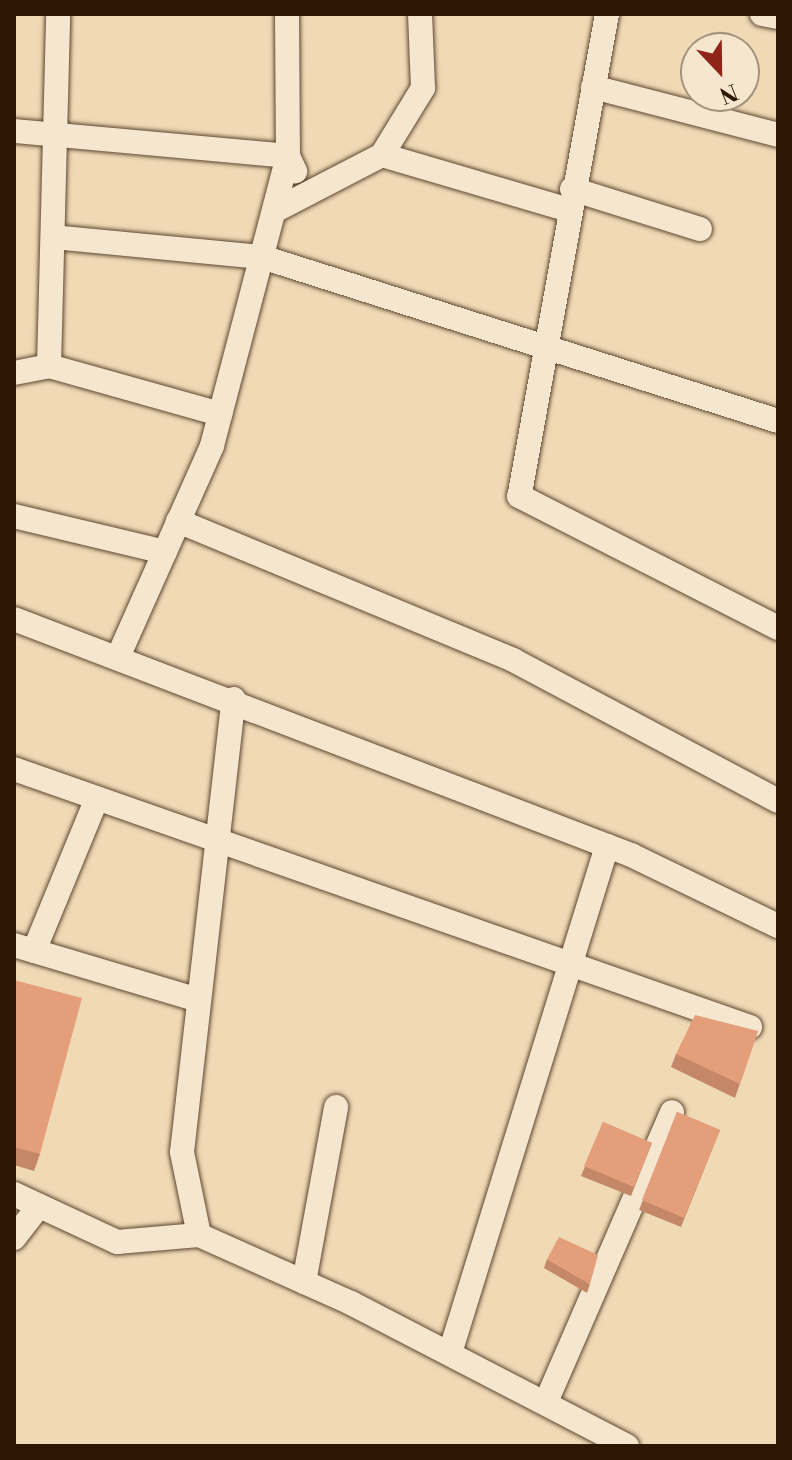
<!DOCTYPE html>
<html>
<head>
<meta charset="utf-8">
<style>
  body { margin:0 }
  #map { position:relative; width:792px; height:1460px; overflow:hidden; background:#f0d9b5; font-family:"Libre Bodoni",serif }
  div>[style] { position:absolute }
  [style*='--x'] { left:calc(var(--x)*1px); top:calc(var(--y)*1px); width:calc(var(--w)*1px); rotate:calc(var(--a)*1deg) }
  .roads { filter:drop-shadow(0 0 2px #5e4730) drop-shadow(0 0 2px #5e4730) }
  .street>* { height:24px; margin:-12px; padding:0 12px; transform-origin:12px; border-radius:12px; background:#f5e6cf }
  .wall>* { inset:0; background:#c48868 }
  .building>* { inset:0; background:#e49e79 }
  span { translate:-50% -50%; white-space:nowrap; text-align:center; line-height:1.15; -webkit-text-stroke:7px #f5e6cf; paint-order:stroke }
  .frame { position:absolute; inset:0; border:16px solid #2e1604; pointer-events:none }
  .north { position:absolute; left:680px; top:32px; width:80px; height:80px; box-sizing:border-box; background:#f5e6cf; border:2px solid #a5937e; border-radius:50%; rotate:158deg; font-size:22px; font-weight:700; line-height:32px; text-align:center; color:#2e1604 }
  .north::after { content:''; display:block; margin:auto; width:28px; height:36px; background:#8f2418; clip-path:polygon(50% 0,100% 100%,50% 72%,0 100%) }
</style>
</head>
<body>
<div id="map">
  <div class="roads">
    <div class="street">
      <i style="--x:287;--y:14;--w:142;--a:89.6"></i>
      <i style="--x:288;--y:156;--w:17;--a:65"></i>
      <i style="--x:607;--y:14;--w:490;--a:100.3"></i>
      <i style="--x:519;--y:496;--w:291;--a:27"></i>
      <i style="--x:762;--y:14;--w:16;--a:11"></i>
      <i style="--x:593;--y:87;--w:191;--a:14.5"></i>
      <i style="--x:14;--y:131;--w:275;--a:5.2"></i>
      <i style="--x:288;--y:156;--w:300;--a:104.7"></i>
      <i style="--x:212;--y:446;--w:231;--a:114"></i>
      <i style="--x:382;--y:155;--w:195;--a:16.4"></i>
      <i style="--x:572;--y:189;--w:134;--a:17.4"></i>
      <i style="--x:274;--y:211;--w:122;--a:-27.4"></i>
      <i style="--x:382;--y:155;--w:79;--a:-58.5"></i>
      <i style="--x:423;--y:88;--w:74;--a:-92.3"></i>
      <i style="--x:53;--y:237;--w:210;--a:5.5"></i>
      <i style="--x:262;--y:257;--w:541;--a:17.63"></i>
      <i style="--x:49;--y:366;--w:352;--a:-88.5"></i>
      <i style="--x:14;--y:373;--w:36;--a:-11"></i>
      <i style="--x:49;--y:366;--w:178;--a:15.7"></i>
      <i style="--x:14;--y:516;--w:155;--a:13.4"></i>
      <i style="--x:178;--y:521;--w:363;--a:22.5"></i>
      <i style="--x:513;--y:660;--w:300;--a:28"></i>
      <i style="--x:14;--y:619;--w:661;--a:20.93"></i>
      <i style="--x:631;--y:855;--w:163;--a:25.8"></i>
      <i style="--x:14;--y:769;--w:780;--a:19.32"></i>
      <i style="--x:14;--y:945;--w:189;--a:16.6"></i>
      <i style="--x:34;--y:951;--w:165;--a:-67.6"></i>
      <i style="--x:14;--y:1194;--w:114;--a:25"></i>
      <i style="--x:117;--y:1242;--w:82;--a:-4.9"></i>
      <i style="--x:199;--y:1235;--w:167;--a:24.1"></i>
      <i style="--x:351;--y:1303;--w:311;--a:27.4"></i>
      <i style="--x:199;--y:1235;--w:85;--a:-101.6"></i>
      <i style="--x:182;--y:1152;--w:456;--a:-83.5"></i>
      <i style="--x:14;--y:1238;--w:41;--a:-52"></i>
      <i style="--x:304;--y:1282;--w:178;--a:-79.6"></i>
      <i style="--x:450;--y:1353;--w:531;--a:-72.79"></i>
      <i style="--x:546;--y:1402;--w:316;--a:-66.5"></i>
    </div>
  </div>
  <div class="wall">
    <i style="clip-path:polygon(14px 980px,40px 1154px,34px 1171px,14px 1165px)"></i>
    <i style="clip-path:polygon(758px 1031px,735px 1098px,671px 1067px,676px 1054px)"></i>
    <i style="clip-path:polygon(677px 1112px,720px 1130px,681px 1227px,639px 1210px)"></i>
    <i style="clip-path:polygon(603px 1122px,652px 1143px,631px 1196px,581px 1176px)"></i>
    <i style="clip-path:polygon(547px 1259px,590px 1284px,587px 1293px,544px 1268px)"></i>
  </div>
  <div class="building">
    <i style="clip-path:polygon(14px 980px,82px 998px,40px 1154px,14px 1147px)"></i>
    <i style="clip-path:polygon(695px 1015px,758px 1031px,740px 1084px,676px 1054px)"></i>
    <i style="clip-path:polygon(677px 1112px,720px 1130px,684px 1218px,642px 1200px)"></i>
    <i style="clip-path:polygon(603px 1122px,652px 1143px,634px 1187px,584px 1166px)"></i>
    <i style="clip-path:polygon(559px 1237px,598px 1255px,590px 1284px,547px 1259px)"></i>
  </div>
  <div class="frame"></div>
  <div class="north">N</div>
</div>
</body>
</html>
